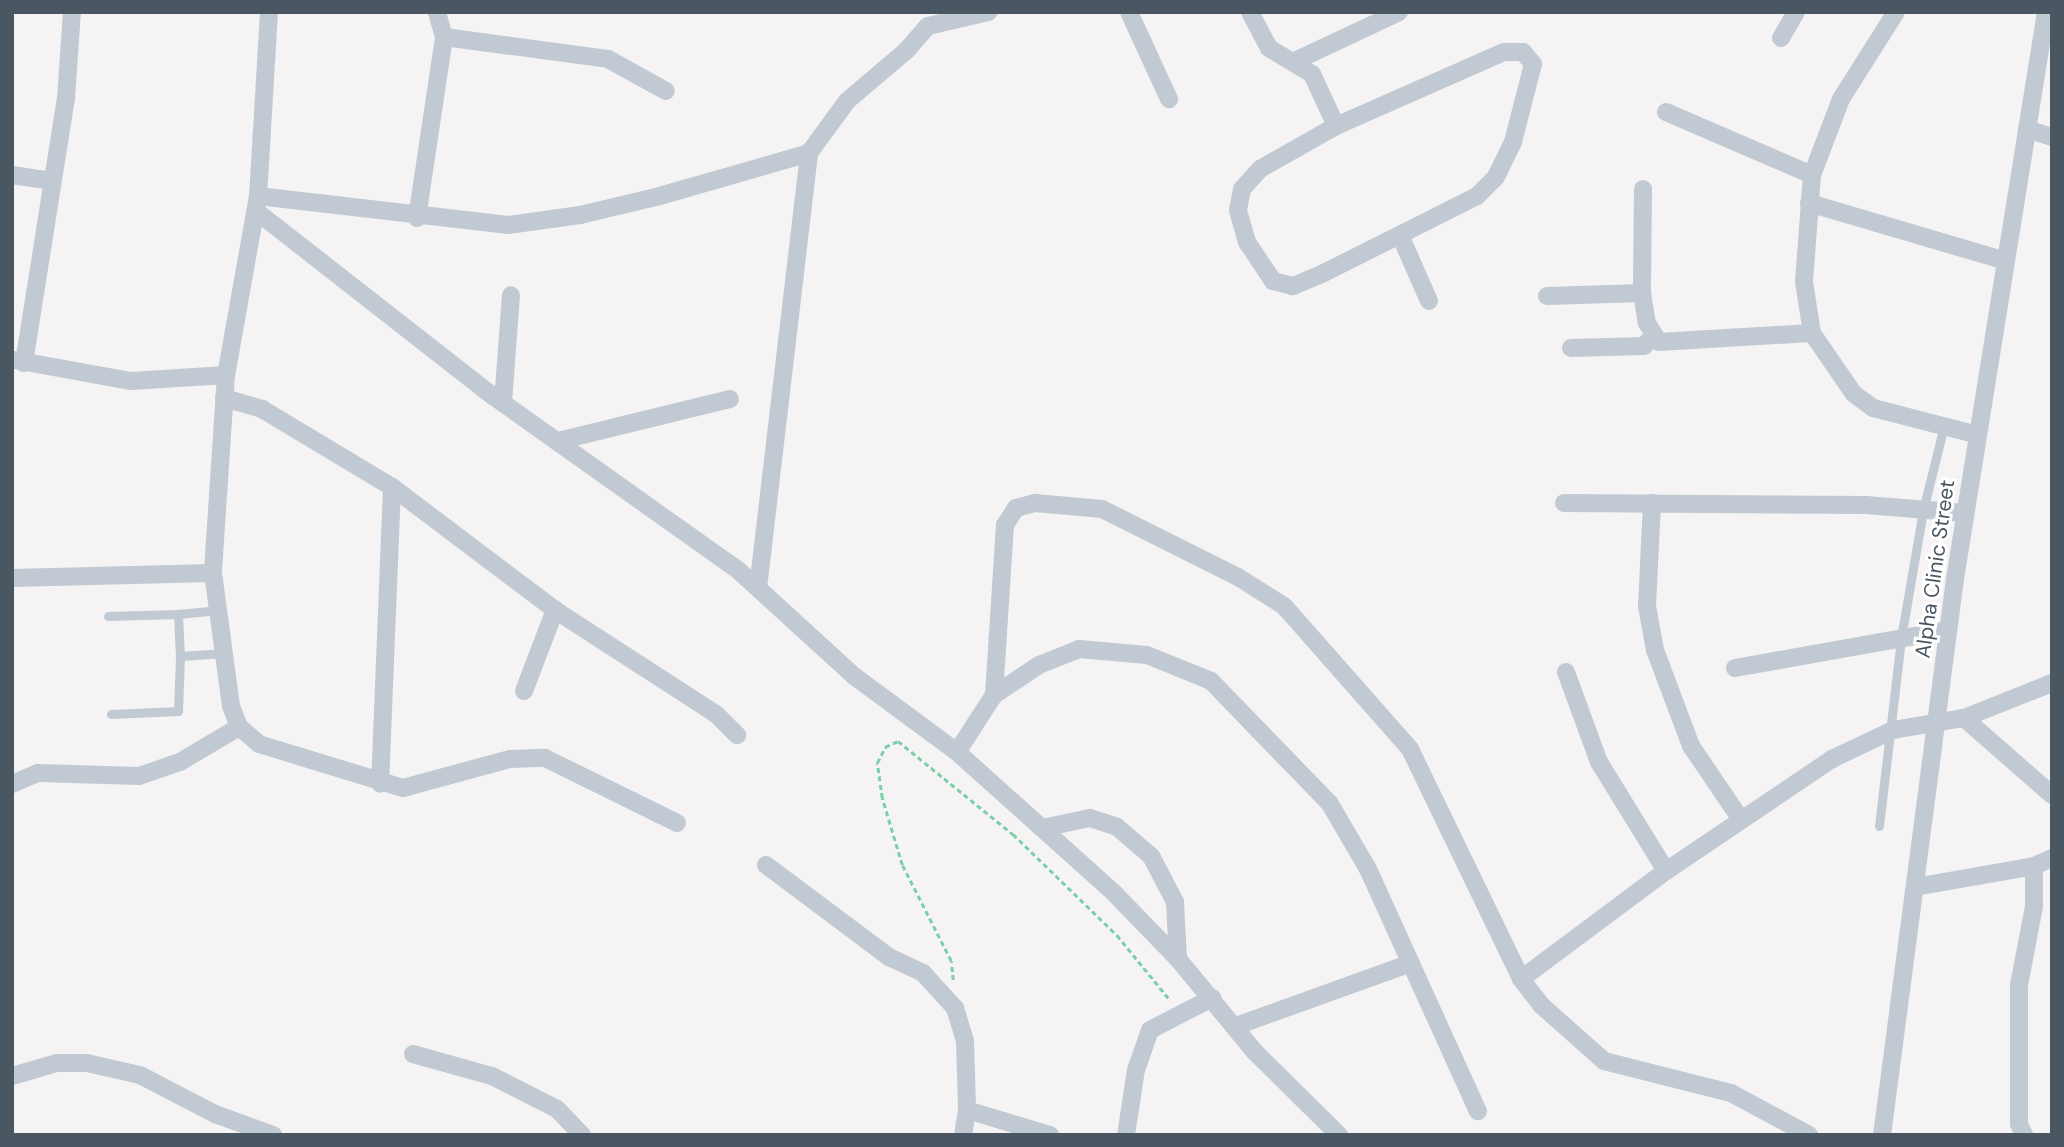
<!DOCTYPE html>
<html>
<head>
<meta charset="utf-8">
<style>
  body { margin:0 }
  #map { position:relative; width:2064px; height:1147px; overflow:hidden; background:#f5f3f3; font-family:"DM Sans",sans-serif }
  div>[style] { position:absolute }
  [style*='--x'] { left:calc(var(--x)*1px); top:calc(var(--y)*1px); width:calc(var(--w)*1px); rotate:calc(var(--a)*1deg) }
  .path>* { height:2.5px; margin-top:-1.25px; transform-origin:0; background:repeating-linear-gradient(90deg,#7ad0a6 0 5px,transparent 0 8.5px) }
  .service>* { height:9px; margin:-4.5px; padding:0 4.5px; transform-origin:4.5px; border-radius:4.5px; background:#c1cad2 }
  .minor>* { height:18px; margin:-9px; padding:0 9px; transform-origin:9px; border-radius:9px; background:#c1cad2 }
  span { translate:-50% -50%; white-space:nowrap; text-align:center; line-height:1.15; -webkit-text-stroke:6px #fff; paint-order:stroke }
  .street-label { font-size:21px; color:#4a5661 }
  .frame { position:absolute; inset:0; border:14px solid #4a5661; pointer-events:none }
</style>
</head>
<body>
<div id="map">
  <div class="path">
    <i style="--x:953;--y:980;--w:19;--a:-96"></i>
    <i style="--x:951;--y:961;--w:108;--a:-117"></i>
    <i style="--x:902;--y:865;--w:70;--a:-106.6"></i>
    <i style="--x:882;--y:798;--w:35;--a:-98"></i>
    <i style="--x:877;--y:763;--w:18;--a:-63"></i>
    <i style="--x:885;--y:747;--w:14;--a:-25"></i>
    <i style="--x:898;--y:741;--w:148;--a:39"></i>
    <i style="--x:1013;--y:834;--w:145;--a:44.2"></i>
    <i style="--x:1117;--y:935;--w:84;--a:50.8"></i>
  </div>
  <div class="service">
    <i style="--x:178;--y:614;--w:41;--a:-5.6"></i>
    <i style="--x:108;--y:616;--w:70;--a:-1.6"></i>
    <i style="--x:178;--y:614;--w:42;--a:87.3"></i>
    <i style="--x:111;--y:714;--w:67;--a:-2.6"></i>
    <i style="--x:178;--y:711;--w:55;--a:-87.9"></i>
    <i style="--x:180;--y:656;--w:46;--a:-3.7"></i>
    <i style="--x:1879;--y:826;--w:189;--a:-83.3"></i>
    <i style="--x:1901;--y:638;--w:130;--a:-80.2"></i>
    <i style="--x:1923;--y:510;--w:87;--a:-76"></i>
  </div>
  <div class="minor">
    <i style="--x:269;--y:12;--w:184;--a:93.4"></i>
    <i style="--x:258;--y:196;--w:182;--a:100.1"></i>
    <i style="--x:226;--y:375;--w:198;--a:93.8"></i>
    <i style="--x:213;--y:573;--w:134;--a:82.3"></i>
    <i style="--x:231;--y:706;--w:22;--a:69"></i>
    <i style="--x:239;--y:727;--w:26;--a:40"></i>
    <i style="--x:259;--y:744;--w:151;--a:17"></i>
    <i style="--x:403;--y:788;--w:111;--a:-15.2"></i>
    <i style="--x:510;--y:759;--w:35;--a:-2"></i>
    <i style="--x:545;--y:758;--w:147;--a:26.2"></i>
    <i style="--x:1129;--y:12;--w:96;--a:65.3"></i>
    <i style="--x:1250;--y:12;--w:41;--a:62.2"></i>
    <i style="--x:1269;--y:48;--w:50;--a:31.2"></i>
    <i style="--x:1312;--y:74;--w:57;--a:65.2"></i>
    <i style="--x:1896;--y:12;--w:103;--a:122.3"></i>
    <i style="--x:1841;--y:99;--w:81;--a:110.9"></i>
    <i style="--x:1812;--y:175;--w:107;--a:94.3"></i>
    <i style="--x:1804;--y:282;--w:52;--a:81.1"></i>
    <i style="--x:1812;--y:333;--w:74;--a:55.5"></i>
    <i style="--x:1854;--y:394;--w:24;--a:36"></i>
    <i style="--x:1873;--y:408;--w:108;--a:14.4"></i>
    <i style="--x:444;--y:37;--w:165;--a:7.6"></i>
    <i style="--x:608;--y:59;--w:66;--a:28.9"></i>
    <i style="--x:1781;--y:38;--w:30;--a:-60"></i>
    <i style="--x:1504;--y:52;--w:19;--a:0"></i>
    <i style="--x:1523;--y:52;--w:16;--a:50"></i>
    <i style="--x:1533;--y:64;--w:81;--a:104.4"></i>
    <i style="--x:1513;--y:142;--w:39;--a:116"></i>
    <i style="--x:1496;--y:177;--w:27;--a:135"></i>
    <i style="--x:1477;--y:196;--w:171;--a:153.3"></i>
    <i style="--x:1324;--y:273;--w:34;--a:157"></i>
    <i style="--x:1293;--y:286;--w:21;--a:-166"></i>
    <i style="--x:1273;--y:281;--w:47;--a:-123.7"></i>
    <i style="--x:1247;--y:242;--w:33;--a:-106"></i>
    <i style="--x:1238;--y:210;--w:21;--a:-79"></i>
    <i style="--x:1242;--y:189;--w:27;--a:-48"></i>
    <i style="--x:1260;--y:169;--w:87;--a:-29.5"></i>
    <i style="--x:1336;--y:126;--w:184;--a:-23.8"></i>
    <i style="--x:1295;--y:61;--w:115;--a:-25.2"></i>
    <i style="--x:1666;--y:112;--w:159;--a:23.3"></i>
    <i style="--x:2027;--y:129;--w:26;--a:18"></i>
    <i style="--x:12;--y:175;--w:40;--a:8.5"></i>
    <i style="--x:1643;--y:189;--w:104;--a:90.6"></i>
    <i style="--x:1642;--y:293;--w:30;--a:81"></i>
    <i style="--x:1647;--y:323;--w:22;--a:58"></i>
    <i style="--x:1659;--y:342;--w:153;--a:-3.4"></i>
    <i style="--x:258;--y:196;--w:252;--a:6.6"></i>
    <i style="--x:508;--y:225;--w:73;--a:-7.9"></i>
    <i style="--x:580;--y:215;--w:78;--a:-13.3"></i>
    <i style="--x:656;--y:197;--w:159;--a:-16"></i>
    <i style="--x:809;--y:153;--w:64;--a:-53.8"></i>
    <i style="--x:847;--y:101;--w:77;--a:-40.3"></i>
    <i style="--x:906;--y:51;--w:33;--a:-49"></i>
    <i style="--x:928;--y:26;--w:62;--a:-13.1"></i>
    <i style="--x:1809;--y:203;--w:205;--a:16.4"></i>
    <i style="--x:256;--y:211;--w:301;--a:38"></i>
    <i style="--x:493;--y:396;--w:302;--a:35.4"></i>
    <i style="--x:739;--y:571;--w:156;--a:42.4"></i>
    <i style="--x:854;--y:676;--w:128;--a:36.4"></i>
    <i style="--x:957;--y:752;--w:211;--a:41.9"></i>
    <i style="--x:1114;--y:893;--w:92;--a:45.9"></i>
    <i style="--x:1178;--y:959;--w:119;--a:50.4"></i>
    <i style="--x:1254;--y:1051;--w:120;--a:44.7"></i>
    <i style="--x:417;--y:218;--w:183;--a:-81.5"></i>
    <i style="--x:444;--y:37;--w:26;--a:-106"></i>
    <i style="--x:1400;--y:235;--w:72;--a:66.3"></i>
    <i style="--x:1547;--y:296;--w:95;--a:-1.8"></i>
    <i style="--x:1571;--y:348;--w:73;--a:-1.6"></i>
    <i style="--x:1644;--y:346;--w:13;--a:-48"></i>
    <i style="--x:15;--y:360;--w:118;--a:10.3"></i>
    <i style="--x:131;--y:381;--w:95;--a:-3.6"></i>
    <i style="--x:24;--y:363;--w:267;--a:-81"></i>
    <i style="--x:66;--y:99;--w:87;--a:-86.1"></i>
    <i style="--x:224;--y:398;--w:40;--a:16"></i>
    <i style="--x:262;--y:409;--w:152;--a:31"></i>
    <i style="--x:392;--y:487;--w:297;--a:92.3"></i>
    <i style="--x:503;--y:403;--w:108;--a:-85.8"></i>
    <i style="--x:558;--y:441;--w:177;--a:-13.7"></i>
    <i style="--x:392;--y:487;--w:204;--a:37"></i>
    <i style="--x:555;--y:610;--w:192;--a:32.9"></i>
    <i style="--x:716;--y:714;--w:30;--a:45"></i>
    <i style="--x:1564;--y:503;--w:302;--a:0.4"></i>
    <i style="--x:1866;--y:505;--w:99;--a:4.6"></i>
    <i style="--x:1652;--y:503;--w:103;--a:92.8"></i>
    <i style="--x:1647;--y:606;--w:45;--a:79.7"></i>
    <i style="--x:1655;--y:650;--w:103;--a:69.4"></i>
    <i style="--x:1691;--y:746;--w:87;--a:55.8"></i>
    <i style="--x:12;--y:578;--w:201;--a:-1.4"></i>
    <i style="--x:758;--y:588;--w:438;--a:-83.3"></i>
    <i style="--x:1735;--y:668;--w:216;--a:-10.1"></i>
    <i style="--x:1566;--y:672;--w:96;--a:69.9"></i>
    <i style="--x:1599;--y:762;--w:128;--a:58.4"></i>
    <i style="--x:524;--y:691;--w:87;--a:-69.1"></i>
    <i style="--x:994;--y:695;--w:170;--a:-86.3"></i>
    <i style="--x:1005;--y:525;--w:20;--a:-57"></i>
    <i style="--x:1016;--y:508;--w:20;--a:-15"></i>
    <i style="--x:1035;--y:503;--w:67;--a:5.1"></i>
    <i style="--x:1102;--y:509;--w:152;--a:26.6"></i>
    <i style="--x:1238;--y:577;--w:54;--a:32.2"></i>
    <i style="--x:1284;--y:606;--w:191;--a:48.6"></i>
    <i style="--x:1410;--y:749;--w:255;--a:64.2"></i>
    <i style="--x:1521;--y:979;--w:33;--a:52"></i>
    <i style="--x:1541;--y:1005;--w:84;--a:41.6"></i>
    <i style="--x:1604;--y:1061;--w:131;--a:14.1"></i>
    <i style="--x:1731;--y:1093;--w:89;--a:28.3"></i>
    <i style="--x:1964;--y:718;--w:117;--a:41.2"></i>
    <i style="--x:957;--y:752;--w:68;--a:-57"></i>
    <i style="--x:994;--y:695;--w:54;--a:-33.7"></i>
    <i style="--x:1039;--y:665;--w:43;--a:-21.8"></i>
    <i style="--x:1079;--y:649;--w:68;--a:5"></i>
    <i style="--x:1147;--y:655;--w:69;--a:22.1"></i>
    <i style="--x:1211;--y:681;--w:171;--a:45.9"></i>
    <i style="--x:1330;--y:804;--w:75;--a:59.7"></i>
    <i style="--x:1368;--y:869;--w:266;--a:65.6"></i>
    <i style="--x:12;--y:784;--w:28;--a:-23"></i>
    <i style="--x:38;--y:773;--w:101;--a:1.7"></i>
    <i style="--x:139;--y:776;--w:43;--a:-18.9"></i>
    <i style="--x:180;--y:762;--w:69;--a:-30.7"></i>
    <i style="--x:1042;--y:828;--w:49;--a:-11.8"></i>
    <i style="--x:1090;--y:818;--w:28;--a:18"></i>
    <i style="--x:1117;--y:827;--w:45;--a:40.5"></i>
    <i style="--x:1151;--y:856;--w:52;--a:62.4"></i>
    <i style="--x:1175;--y:902;--w:57;--a:87"></i>
    <i style="--x:766;--y:865;--w:154;--a:36.8"></i>
    <i style="--x:889;--y:957;--w:38;--a:25"></i>
    <i style="--x:923;--y:973;--w:47;--a:47.6"></i>
    <i style="--x:955;--y:1008;--w:34;--a:73"></i>
    <i style="--x:965;--y:1041;--w:69;--a:88.3"></i>
    <i style="--x:967;--y:1110;--w:25;--a:99"></i>
    <i style="--x:1915;--y:887;--w:121;--a:-10"></i>
    <i style="--x:2034;--y:866;--w:20;--a:-24"></i>
    <i style="--x:1521;--y:979;--w:181;--a:-36.7"></i>
    <i style="--x:1666;--y:871;--w:200;--a:-34"></i>
    <i style="--x:1832;--y:759;--w:68;--a:-25.4"></i>
    <i style="--x:1893;--y:730;--w:72;--a:-9.6"></i>
    <i style="--x:1964;--y:718;--w:95;--a:-21.7"></i>
    <i style="--x:1236;--y:1026;--w:186;--a:-19.8"></i>
    <i style="--x:413;--y:1054;--w:82;--a:15.6"></i>
    <i style="--x:492;--y:1076;--w:73;--a:26.9"></i>
    <i style="--x:557;--y:1109;--w:36;--a:46"></i>
    <i style="--x:12;--y:1076;--w:47;--a:-16.1"></i>
    <i style="--x:57;--y:1063;--w:30;--a:0"></i>
    <i style="--x:87;--y:1063;--w:54;--a:12.8"></i>
    <i style="--x:140;--y:1075;--w:85;--a:27.5"></i>
    <i style="--x:215;--y:1114;--w:62;--a:19.9"></i>
    <i style="--x:967;--y:1110;--w:87;--a:16.8"></i>
    <i style="--x:1126;--y:1135;--w:66;--a:-81.3"></i>
    <i style="--x:1136;--y:1070;--w:42;--a:-70.7"></i>
    <i style="--x:1150;--y:1030;--w:70;--a:-27.3"></i>
    <i style="--x:1882;--y:1135;--w:561;--a:-82.52"></i>
    <i style="--x:1955;--y:579;--w:574;--a:-80.88"></i>
    <i style="--x:2024;--y:1135;--w:12;--a:-114"></i>
    <i style="--x:2019;--y:1124;--w:139;--a:-90"></i>
    <i style="--x:2019;--y:985;--w:80;--a:-79.2"></i>
    <i style="--x:2034;--y:906;--w:40;--a:-90"></i>
  </div>
  <div class="street-label">
    <span style="left:1935px;top:569px;rotate:-82deg">Alpha Clinic Street</span>
  </div>
  <div class="frame"></div>
</div>
</body>
</html>
